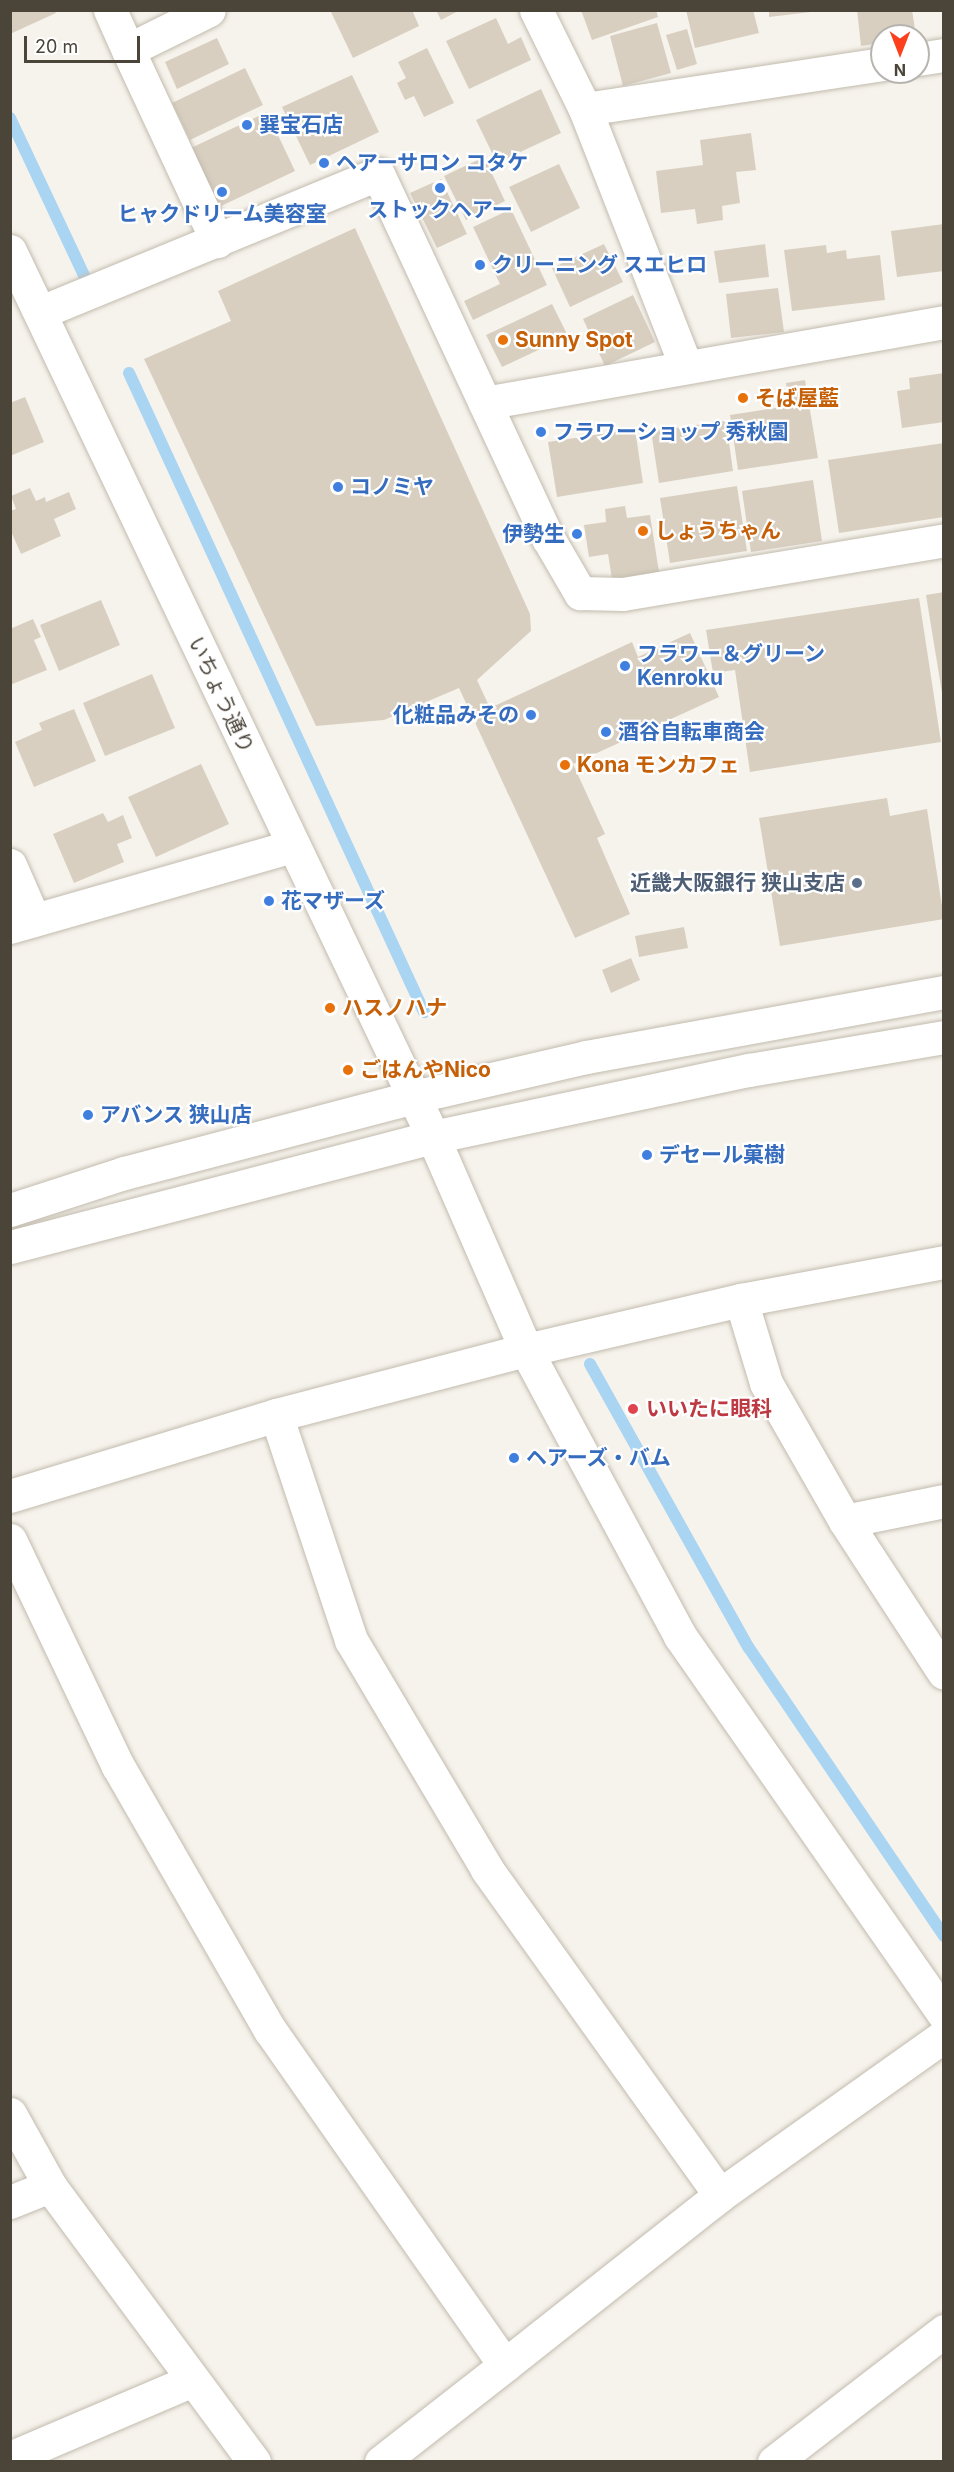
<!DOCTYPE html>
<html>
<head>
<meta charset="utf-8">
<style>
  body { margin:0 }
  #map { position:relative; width:954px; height:2472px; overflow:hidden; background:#f6f3ec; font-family:Inter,"Noto Sans JP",sans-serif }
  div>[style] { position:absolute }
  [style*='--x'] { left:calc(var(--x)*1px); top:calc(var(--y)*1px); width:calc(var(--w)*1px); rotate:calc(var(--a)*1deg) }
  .stream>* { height:12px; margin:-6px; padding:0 6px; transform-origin:6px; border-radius:6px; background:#a9d4f2 }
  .building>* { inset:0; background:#d8cfc1 }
  .roads { filter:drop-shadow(0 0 2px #c2bbae) drop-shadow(0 0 2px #c2bbae) }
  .minor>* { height:33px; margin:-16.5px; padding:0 16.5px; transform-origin:16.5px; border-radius:16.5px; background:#fff }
  .dots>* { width:16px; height:16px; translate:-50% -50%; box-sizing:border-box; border:3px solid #fff; border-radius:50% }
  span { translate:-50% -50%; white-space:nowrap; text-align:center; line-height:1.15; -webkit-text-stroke:4.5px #fff; paint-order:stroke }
  .shop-label { font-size:21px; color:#366cbe; font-weight:700 }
  .left { translate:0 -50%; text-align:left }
  .right { translate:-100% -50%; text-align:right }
  .food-label { font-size:21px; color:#c56008; font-weight:700 }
  .street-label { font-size:21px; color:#4b4439 }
  .service-label { font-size:21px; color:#4e5e75; font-weight:700 }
  .health-label { font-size:21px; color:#be3a42; font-weight:700 }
  .frame { position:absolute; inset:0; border:12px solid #4b4439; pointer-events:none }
  .north { position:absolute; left:870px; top:24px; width:60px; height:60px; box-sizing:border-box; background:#fff; border:2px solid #b7b4b0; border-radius:50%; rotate:180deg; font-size:16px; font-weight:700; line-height:24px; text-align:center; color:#4b4439 }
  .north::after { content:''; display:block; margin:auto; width:21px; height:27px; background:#fc3f1d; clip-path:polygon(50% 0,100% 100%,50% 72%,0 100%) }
  .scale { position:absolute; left:24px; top:36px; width:116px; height:27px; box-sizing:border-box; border:3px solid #4b4439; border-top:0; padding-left:8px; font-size:18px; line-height:21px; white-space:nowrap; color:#4b4439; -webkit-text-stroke:4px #fff; paint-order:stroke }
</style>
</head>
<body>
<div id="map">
  <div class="stream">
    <i style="--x:10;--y:118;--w:174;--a:64.8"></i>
    <i style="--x:129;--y:373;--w:704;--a:65.22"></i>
    <i style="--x:590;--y:1364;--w:325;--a:60.8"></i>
    <i style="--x:749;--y:1648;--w:348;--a:55.9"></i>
  </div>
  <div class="building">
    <i style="clip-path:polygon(10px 10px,54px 10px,56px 13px,10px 34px)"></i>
    <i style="clip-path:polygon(330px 10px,412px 10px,419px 26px,353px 58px)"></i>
    <i style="clip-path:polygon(436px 10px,460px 10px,441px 20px)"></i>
    <i style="clip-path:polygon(581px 10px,656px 10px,658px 17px,592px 40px)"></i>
    <i style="clip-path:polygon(686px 10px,753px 10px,759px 33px,695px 48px)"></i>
    <i style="clip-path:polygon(769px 10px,811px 10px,811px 12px,769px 17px)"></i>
    <i style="clip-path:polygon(857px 10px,912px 10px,916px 36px,882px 36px,882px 43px,861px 46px)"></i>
    <i style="clip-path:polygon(496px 18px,508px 44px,521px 37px,531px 60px,469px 89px,446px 41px)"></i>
    <i style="clip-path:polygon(657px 23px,671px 73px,623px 86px,610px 36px)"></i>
    <i style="clip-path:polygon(687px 29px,697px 64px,677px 70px,666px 35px)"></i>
    <i style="clip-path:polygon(217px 38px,229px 64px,177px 89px,165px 62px)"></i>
    <i style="clip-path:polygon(427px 48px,454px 103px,424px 117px,414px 96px,405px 100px,397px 83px,406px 78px,398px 62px)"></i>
    <i style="clip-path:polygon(245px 68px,263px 105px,190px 140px,172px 103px)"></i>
    <i style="clip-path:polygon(352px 75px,379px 132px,310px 165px,282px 107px)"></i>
    <i style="clip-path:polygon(541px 89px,561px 133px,497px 163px,476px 120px)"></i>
    <i style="clip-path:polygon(267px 112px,295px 171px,219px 207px,191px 148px)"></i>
    <i style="clip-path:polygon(751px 133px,756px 170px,736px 172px,740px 203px,722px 206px,723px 220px,697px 224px,695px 209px,661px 213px,656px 171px,703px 165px,700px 140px)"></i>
    <i style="clip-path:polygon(484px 157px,505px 201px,466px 220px,444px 176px)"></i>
    <i style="clip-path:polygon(559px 164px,580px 208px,531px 232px,509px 187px)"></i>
    <i style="clip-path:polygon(441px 179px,467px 234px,437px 248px,410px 193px)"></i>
    <i style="clip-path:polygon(511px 209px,547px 285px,473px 320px,464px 301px,500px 284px,473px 227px)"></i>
    <i style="clip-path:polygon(944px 224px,944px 271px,897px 277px,891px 231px)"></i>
    <i style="clip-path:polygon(355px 228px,530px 614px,531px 631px,477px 680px,490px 708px,632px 642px,638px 657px,690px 633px,719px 697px,573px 764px,605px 834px,597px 838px,630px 914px,575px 938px,459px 688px,384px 720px,316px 726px,144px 359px,231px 321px,218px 291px)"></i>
    <i style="clip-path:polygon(604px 244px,623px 282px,570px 307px,552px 268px)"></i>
    <i style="clip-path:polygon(765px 244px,769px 277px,719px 283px,714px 251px)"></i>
    <i style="clip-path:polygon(826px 245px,827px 253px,846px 250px,847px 259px,880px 255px,885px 300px,792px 311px,784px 250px)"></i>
    <i style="clip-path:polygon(778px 288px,784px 332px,731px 338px,726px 294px)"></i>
    <i style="clip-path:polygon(633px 295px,655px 342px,605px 366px,583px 319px)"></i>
    <i style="clip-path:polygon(552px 304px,568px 336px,502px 367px,486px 335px)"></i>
    <i style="clip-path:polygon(944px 373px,944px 422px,902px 428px,897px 391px,910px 389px,909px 378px)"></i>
    <i style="clip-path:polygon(805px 380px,818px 458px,738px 470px,730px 415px,789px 406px,786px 383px)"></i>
    <i style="clip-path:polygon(25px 397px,44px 442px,10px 456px,10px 403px)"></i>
    <i style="clip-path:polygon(726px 421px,733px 471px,659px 483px,651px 431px)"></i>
    <i style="clip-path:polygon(635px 429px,643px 483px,557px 497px,548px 442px)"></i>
    <i style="clip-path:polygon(944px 443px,944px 517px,839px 533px,828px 460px)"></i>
    <i style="clip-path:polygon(813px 480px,822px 541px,751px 552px,742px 491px)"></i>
    <i style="clip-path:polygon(737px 486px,747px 551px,670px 563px,660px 498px)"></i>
    <i style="clip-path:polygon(30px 488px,36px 501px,45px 497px,46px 502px,69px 492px,76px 509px,54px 519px,61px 536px,21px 554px,10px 529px,10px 511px,16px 509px,11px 496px)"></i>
    <i style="clip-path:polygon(625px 506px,627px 518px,650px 515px,659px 572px,612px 579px,608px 554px,589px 557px,584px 525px,606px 522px,605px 509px)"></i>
    <i style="clip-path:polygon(944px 592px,944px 692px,942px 693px,926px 595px)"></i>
    <i style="clip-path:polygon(919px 598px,941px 742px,750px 772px,735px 670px,713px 673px,706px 630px)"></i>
    <i style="clip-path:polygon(101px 600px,120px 645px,59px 671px,40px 625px)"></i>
    <i style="clip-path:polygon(33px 619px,41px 637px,34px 640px,47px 670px,10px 685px,10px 629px)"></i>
    <i style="clip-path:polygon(152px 674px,175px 728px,105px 756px,83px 703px)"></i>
    <i style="clip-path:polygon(74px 709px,96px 761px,34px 787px,15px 742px,42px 730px,39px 723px)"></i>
    <i style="clip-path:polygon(201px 764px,229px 824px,156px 857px,128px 797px)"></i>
    <i style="clip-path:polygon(887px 798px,890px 816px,927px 809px,944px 919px,780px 946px,759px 818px)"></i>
    <i style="clip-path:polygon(103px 813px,108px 822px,123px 815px,132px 838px,117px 844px,124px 862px,74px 883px,53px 834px)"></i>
    <i style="clip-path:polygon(684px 927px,688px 948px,639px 957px,635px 936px)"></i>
    <i style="clip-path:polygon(631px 958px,640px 980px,611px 993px,602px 970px)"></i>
  </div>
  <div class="roads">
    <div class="minor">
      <i style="--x:110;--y:10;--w:44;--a:65.8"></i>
      <i style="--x:128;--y:50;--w:90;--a:-26.3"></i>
      <i style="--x:536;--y:10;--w:110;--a:63.7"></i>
      <i style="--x:585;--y:109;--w:274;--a:68.6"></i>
      <i style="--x:128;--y:50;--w:211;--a:65"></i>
      <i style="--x:918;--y:59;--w:26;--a:-9"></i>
      <i style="--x:585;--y:109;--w:300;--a:-8.6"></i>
      <i style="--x:10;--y:251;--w:982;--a:64.48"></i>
      <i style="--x:433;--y:1137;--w:232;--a:66.4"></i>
      <i style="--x:526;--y:1350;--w:325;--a:61.7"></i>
      <i style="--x:680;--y:1636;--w:462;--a:55.1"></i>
      <i style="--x:41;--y:312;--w:364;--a:-22.3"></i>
      <i style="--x:378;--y:174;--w:402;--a:65"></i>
      <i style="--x:548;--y:538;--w:64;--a:59.8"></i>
      <i style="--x:580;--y:593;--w:43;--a:1.3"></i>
      <i style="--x:623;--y:594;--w:326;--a:-9.5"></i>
      <i style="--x:485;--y:403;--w:466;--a:-10"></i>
      <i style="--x:10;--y:865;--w:60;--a:66.4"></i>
      <i style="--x:10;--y:927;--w:293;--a:-16"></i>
      <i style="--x:10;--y:1210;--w:120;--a:-18"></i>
      <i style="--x:124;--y:1173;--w:299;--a:-14.7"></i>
      <i style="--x:413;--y:1097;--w:178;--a:-13"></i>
      <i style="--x:586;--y:1057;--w:364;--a:-10.3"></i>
      <i style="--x:10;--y:1247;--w:437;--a:-14.6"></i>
      <i style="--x:433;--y:1137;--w:323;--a:-12"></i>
      <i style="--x:749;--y:1070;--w:198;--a:-9.6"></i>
      <i style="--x:741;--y:1300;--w:87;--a:73.2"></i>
      <i style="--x:766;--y:1383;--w:159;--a:60.2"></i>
      <i style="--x:845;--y:1521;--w:181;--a:56.9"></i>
      <i style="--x:10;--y:1496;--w:278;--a:-16.9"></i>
      <i style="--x:276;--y:1415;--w:258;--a:-14.6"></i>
      <i style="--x:526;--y:1350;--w:221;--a:-13.1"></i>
      <i style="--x:741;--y:1300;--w:207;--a:-10.6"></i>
      <i style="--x:845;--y:1521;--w:101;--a:-11.4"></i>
      <i style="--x:10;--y:1540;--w:250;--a:64.5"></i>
      <i style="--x:118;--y:1766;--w:305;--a:60.1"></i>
      <i style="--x:270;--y:2030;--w:409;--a:55"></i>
      <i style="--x:505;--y:2365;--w:274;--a:-38.3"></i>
      <i style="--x:720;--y:2195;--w:401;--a:-125.6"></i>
      <i style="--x:487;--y:1869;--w:266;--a:-120.7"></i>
      <i style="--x:351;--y:1640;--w:237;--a:-108.4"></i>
      <i style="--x:10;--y:2114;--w:82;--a:60.9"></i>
      <i style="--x:50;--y:2186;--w:343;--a:53.5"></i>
      <i style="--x:720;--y:2195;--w:275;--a:-35.4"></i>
      <i style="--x:10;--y:2202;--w:43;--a:-21.8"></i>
      <i style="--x:10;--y:2458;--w:199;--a:-23.1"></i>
      <i style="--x:381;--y:2462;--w:157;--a:-38"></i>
      <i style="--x:774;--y:2462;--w:215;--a:-37.6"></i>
    </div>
  </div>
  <div class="dots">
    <i style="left:247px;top:125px;background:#3f7fe0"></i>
    <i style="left:324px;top:163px;background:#3f7fe0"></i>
    <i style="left:440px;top:188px;background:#3f7fe0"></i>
    <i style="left:222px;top:192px;background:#3f7fe0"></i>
    <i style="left:480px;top:265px;background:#3f7fe0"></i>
    <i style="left:503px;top:340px;background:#e8710a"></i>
    <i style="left:743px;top:398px;background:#e8710a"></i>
    <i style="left:541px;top:432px;background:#3f7fe0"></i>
    <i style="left:338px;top:487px;background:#3f7fe0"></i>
    <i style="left:643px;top:531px;background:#e8710a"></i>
    <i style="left:577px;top:534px;background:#3f7fe0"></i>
    <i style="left:625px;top:666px;background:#3f7fe0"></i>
    <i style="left:531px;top:715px;background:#3f7fe0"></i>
    <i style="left:606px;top:732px;background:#3f7fe0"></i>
    <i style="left:565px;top:765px;background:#e8710a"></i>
    <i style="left:857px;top:883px;background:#5c6f8a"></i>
    <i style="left:269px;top:901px;background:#3f7fe0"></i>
    <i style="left:330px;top:1008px;background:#e8710a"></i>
    <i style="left:348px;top:1070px;background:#e8710a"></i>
    <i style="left:88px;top:1115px;background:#3f7fe0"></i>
    <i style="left:647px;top:1155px;background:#3f7fe0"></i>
    <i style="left:633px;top:1409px;background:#e0444e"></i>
    <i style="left:514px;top:1458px;background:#3f7fe0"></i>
  </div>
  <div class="shop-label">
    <span class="left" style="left:259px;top:125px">巽宝石店</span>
    <span class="left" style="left:336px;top:163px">ヘアーサロン コタケ</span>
    <span style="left:440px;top:210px">ストックヘアー</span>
    <span style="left:222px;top:214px">ヒャクドリーム美容室</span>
    <span class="left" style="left:492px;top:265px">クリーニング スエヒロ</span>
    <span class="left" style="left:553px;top:432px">フラワーショップ 秀秋園</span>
    <span class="left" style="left:350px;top:487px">コノミヤ</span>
    <span class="right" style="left:565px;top:534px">伊勢生</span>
    <span class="left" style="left:637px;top:666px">フラワー＆グリーン<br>Kenroku</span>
    <span class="right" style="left:519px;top:715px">化粧品みその</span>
    <span class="left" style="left:618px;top:732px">酒谷自転車商会</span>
    <span class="left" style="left:281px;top:901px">花マザーズ</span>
    <span class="left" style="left:100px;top:1115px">アバンス 狭山店</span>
    <span class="left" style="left:659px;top:1155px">デセール菓樹</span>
    <span class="left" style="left:526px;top:1458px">ヘアーズ・バム</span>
  </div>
  <div class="food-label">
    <span class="left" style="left:515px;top:340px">Sunny Spot</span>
    <span class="left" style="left:755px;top:398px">そば屋藍</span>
    <span class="left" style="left:655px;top:531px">しょうちゃん</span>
    <span class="left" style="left:577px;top:765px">Kona モンカフェ</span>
    <span class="left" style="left:342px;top:1008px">ハスノハナ</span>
    <span class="left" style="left:360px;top:1070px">ごはんやNico</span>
  </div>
  <div class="street-label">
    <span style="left:221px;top:695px;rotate:65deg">いちょう通り</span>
  </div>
  <div class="service-label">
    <span class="right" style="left:845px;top:883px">近畿大阪銀行 狭山支店</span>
  </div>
  <div class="health-label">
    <span class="left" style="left:646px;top:1409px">いいたに眼科</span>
  </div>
  <div class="frame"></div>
  <div class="north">N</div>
  <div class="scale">20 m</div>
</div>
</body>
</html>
